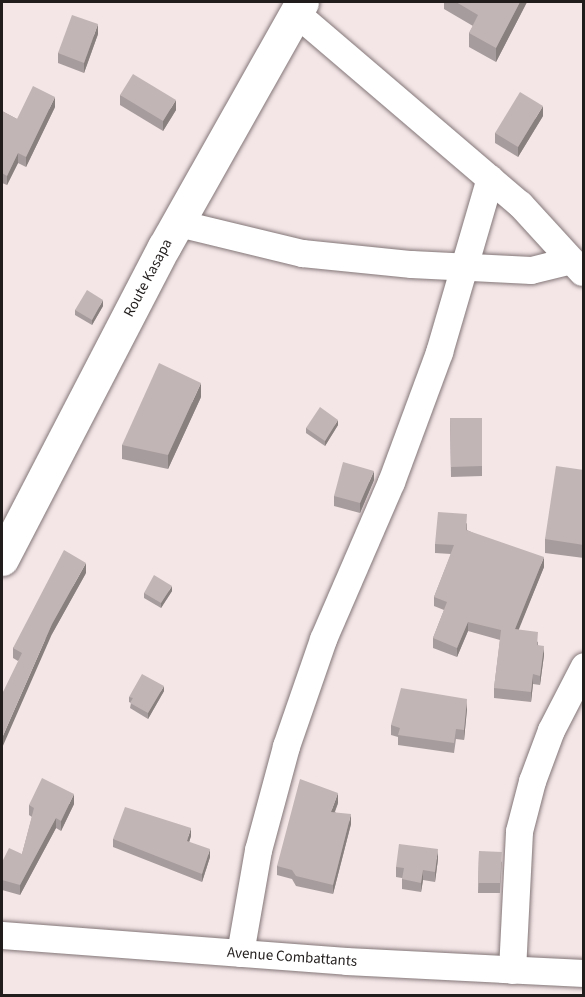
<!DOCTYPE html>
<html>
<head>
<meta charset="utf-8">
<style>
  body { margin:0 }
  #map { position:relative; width:585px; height:997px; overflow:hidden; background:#f4e6e7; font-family:"Source Sans 3",sans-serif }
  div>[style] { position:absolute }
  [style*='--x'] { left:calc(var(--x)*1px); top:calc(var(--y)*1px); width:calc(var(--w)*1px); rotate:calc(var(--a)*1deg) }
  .roads { filter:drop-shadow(0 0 2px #837678) drop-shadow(0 0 2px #837678) }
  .minor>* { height:27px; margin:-13.5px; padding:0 13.5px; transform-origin:13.5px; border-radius:13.5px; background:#fff }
  .secondary>* { height:33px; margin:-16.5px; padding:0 16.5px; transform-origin:16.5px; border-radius:16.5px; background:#fff }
  .wall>* { inset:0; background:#a79c9d }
  .shaded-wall>* { inset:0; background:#887f7f }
  .building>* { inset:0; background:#c2b5b6 }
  span { translate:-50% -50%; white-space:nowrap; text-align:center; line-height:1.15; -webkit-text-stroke:4.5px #fff; paint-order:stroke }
  .street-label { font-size:15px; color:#221d1d }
  .frame { position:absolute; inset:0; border:3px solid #221d1d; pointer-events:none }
</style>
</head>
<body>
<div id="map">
  <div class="roads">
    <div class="minor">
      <i style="--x:296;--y:13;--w:294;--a:40.5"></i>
      <i style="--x:520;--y:204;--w:92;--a:47.6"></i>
      <i style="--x:178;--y:223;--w:128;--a:13.6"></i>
      <i style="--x:302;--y:253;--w:110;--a:5.8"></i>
      <i style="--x:411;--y:264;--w:120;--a:2.9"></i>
      <i style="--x:531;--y:270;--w:41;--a:-14"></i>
      <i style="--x:2;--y:935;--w:345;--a:4.3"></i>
      <i style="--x:346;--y:961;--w:238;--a:2.9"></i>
      <i style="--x:240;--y:953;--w:105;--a:-80.1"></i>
      <i style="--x:258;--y:850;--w:108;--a:-74.9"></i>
      <i style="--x:286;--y:746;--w:113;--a:-70.9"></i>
      <i style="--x:323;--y:639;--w:171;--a:-66.6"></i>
      <i style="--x:391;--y:482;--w:139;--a:-69.7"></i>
      <i style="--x:439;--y:352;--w:181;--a:-73.7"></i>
      <i style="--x:512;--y:970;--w:139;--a:-87.1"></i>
      <i style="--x:519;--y:831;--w:52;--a:-75.4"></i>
      <i style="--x:532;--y:781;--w:54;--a:-69.6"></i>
      <i style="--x:551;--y:730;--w:72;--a:-62.7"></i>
    </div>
    <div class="secondary">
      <i style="--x:2;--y:559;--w:352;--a:-62.6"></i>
      <i style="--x:164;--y:247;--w:281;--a:-60.6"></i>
    </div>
  </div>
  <div class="wall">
    <i style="clip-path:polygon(444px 2px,527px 2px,496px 62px,469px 47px,469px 33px,473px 26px,444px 9px)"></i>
    <i style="clip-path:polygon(98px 34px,84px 73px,58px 63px,58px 53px)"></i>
    <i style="clip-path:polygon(120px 95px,176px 110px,163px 131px,120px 105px)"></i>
    <i style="clip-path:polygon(55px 107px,26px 167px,18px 163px,7px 185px,2px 183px,2px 111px,17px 119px)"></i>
    <i style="clip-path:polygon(543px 116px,518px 157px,495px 143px,495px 133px)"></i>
    <i style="clip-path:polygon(103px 306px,92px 325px,75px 315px,75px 310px)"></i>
    <i style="clip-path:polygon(201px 397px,168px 469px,122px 459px,122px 445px)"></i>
    <i style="clip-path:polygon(450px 418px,482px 418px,482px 476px,451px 477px)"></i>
    <i style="clip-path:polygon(338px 425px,325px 446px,306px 433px,306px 428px)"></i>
    <i style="clip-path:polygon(584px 470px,584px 558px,545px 553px,545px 539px)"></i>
    <i style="clip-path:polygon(374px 480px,360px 513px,334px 506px,334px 496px)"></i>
    <i style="clip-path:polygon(467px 523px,467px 530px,544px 567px,518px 630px,538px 642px,538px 645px,544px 655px,540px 685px,533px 684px,531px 702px,494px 698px,494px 688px,500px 640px,468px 631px,457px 657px,433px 648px,433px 638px,444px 610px,434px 606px,434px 597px,451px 554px,435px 553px,435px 544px)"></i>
    <i style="clip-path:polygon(86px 573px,52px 634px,18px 661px,13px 658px,13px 648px)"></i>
    <i style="clip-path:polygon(172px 591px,161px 608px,144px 598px,144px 593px)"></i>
    <i style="clip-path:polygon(164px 691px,148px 719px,130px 708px,131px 703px,129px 702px,129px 697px)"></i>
    <i style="clip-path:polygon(467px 709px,464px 740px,456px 739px,454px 753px,398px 745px,398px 737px,391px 735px,391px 725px)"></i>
    <i style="clip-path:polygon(338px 803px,335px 812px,351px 824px,333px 894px,296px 886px,292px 879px,277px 875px,277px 866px)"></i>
    <i style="clip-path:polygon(74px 804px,61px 831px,56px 828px,20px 895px,2px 890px,2px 862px,22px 854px,32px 817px,29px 815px,29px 805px)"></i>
    <i style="clip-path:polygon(191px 836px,189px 842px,210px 857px,202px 882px,113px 847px,113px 839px)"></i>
    <i style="clip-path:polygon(479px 851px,502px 862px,500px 893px,478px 893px)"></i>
    <i style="clip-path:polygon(438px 859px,435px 882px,423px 880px,421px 892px,402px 889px,402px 878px,396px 877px,396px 867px)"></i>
  </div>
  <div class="shaded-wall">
    <i style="clip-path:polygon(520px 2px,527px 2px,496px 62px,496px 48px)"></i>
    <i style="clip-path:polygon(98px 24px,98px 34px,84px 73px,84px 63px)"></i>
    <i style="clip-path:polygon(55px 97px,55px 107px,26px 167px,26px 157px)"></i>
    <i style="clip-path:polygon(176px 100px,176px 110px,163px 131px,163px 121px)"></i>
    <i style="clip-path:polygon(543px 106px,543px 116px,518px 157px,518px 147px)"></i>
    <i style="clip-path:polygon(18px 153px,18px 163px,7px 185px,7px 176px)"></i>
    <i style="clip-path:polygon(103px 300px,103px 306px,92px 325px,92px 320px)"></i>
    <i style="clip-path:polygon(201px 383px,201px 397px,168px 469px,168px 455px)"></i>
    <i style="clip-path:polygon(338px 420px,338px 425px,325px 446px,325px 441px)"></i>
    <i style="clip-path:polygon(374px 471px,374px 480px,360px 513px,360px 503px)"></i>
    <i style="clip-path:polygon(544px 557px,544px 567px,515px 639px,515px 629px)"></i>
    <i style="clip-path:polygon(86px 563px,86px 573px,52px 634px,2px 748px,2px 738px,52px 624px)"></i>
    <i style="clip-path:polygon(172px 586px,172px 591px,161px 608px,161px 603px)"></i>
    <i style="clip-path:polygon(468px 622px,468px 631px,457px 657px,457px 648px)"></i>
    <i style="clip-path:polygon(544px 646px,544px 655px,540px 685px,540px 676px)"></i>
    <i style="clip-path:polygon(533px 674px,533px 684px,531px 702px,531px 692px)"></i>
    <i style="clip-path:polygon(164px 686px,164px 691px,148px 719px,148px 713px)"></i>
    <i style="clip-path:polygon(467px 699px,467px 709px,464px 740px,464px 730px)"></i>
    <i style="clip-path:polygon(338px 793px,338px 803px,331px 821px,331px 812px)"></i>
    <i style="clip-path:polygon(74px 794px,74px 804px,61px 831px,61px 821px)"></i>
    <i style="clip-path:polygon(351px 814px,351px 824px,333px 894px,333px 885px)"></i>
    <i style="clip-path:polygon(56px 818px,56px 828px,20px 895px,20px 885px)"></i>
    <i style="clip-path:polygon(191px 828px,191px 836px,187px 849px,187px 841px)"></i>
    <i style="clip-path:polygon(210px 849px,210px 857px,202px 882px,202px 874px)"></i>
    <i style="clip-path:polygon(438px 849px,438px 859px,435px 882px,435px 872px)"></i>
    <i style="clip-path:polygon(423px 870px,423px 880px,421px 892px,421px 883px)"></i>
  </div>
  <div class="building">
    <i style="clip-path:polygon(456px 2px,520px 2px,496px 48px,469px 33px,478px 15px)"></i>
    <i style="clip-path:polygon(72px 15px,98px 24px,84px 63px,58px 53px)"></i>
    <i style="clip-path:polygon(133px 74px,176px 100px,163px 121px,120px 95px)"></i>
    <i style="clip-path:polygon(33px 86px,55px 97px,26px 157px,18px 153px,7px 176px,2px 173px,2px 111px,17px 119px)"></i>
    <i style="clip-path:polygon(520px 92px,543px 106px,518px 147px,495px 133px)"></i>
    <i style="clip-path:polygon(87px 290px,103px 300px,92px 320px,75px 310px)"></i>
    <i style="clip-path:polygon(159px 363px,201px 383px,168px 455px,122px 445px)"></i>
    <i style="clip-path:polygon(320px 407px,338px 420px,325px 441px,306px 428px)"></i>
    <i style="clip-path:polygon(450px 418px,482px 418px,482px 466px,451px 467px)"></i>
    <i style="clip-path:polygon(343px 462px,374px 471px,360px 503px,334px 496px)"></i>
    <i style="clip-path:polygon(556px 466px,584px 470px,584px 545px,545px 539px)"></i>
    <i style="clip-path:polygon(438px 512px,467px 514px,466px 530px,544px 557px,515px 629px,538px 632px,537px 645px,544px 646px,540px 676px,533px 674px,531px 692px,494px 688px,501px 630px,468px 622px,457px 648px,433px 638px,447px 602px,434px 597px,454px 545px,435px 544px)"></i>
    <i style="clip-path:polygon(64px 550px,86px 563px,52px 624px,2px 738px,2px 694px,22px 653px,13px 648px)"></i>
    <i style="clip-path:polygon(154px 575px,172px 586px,161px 603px,144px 593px)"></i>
    <i style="clip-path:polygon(142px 674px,164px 686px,148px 713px,130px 703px,133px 698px,129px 697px)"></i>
    <i style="clip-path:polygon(401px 688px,467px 699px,464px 730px,456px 729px,454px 743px,398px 735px,400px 728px,391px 725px)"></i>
    <i style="clip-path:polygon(42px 778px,74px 794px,61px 821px,56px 818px,20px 885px,2px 880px,2px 862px,9px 848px,22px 854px,34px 808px,29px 805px)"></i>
    <i style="clip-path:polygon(300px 779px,338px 793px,331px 812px,351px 814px,333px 885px,296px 876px,292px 870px,277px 866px)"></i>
    <i style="clip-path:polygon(125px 807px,191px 828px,187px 841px,210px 849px,202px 874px,113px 839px)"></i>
    <i style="clip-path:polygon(399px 844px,438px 849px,435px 872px,423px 870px,421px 883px,402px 879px,404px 868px,396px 867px)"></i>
    <i style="clip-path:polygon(479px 851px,502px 852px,500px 883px,478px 883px)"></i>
  </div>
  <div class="street-label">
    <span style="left:148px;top:278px;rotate:-62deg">Route Kasapa</span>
    <span style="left:292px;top:957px;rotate:4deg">Avenue Combattants</span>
  </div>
  <div class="frame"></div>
</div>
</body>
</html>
